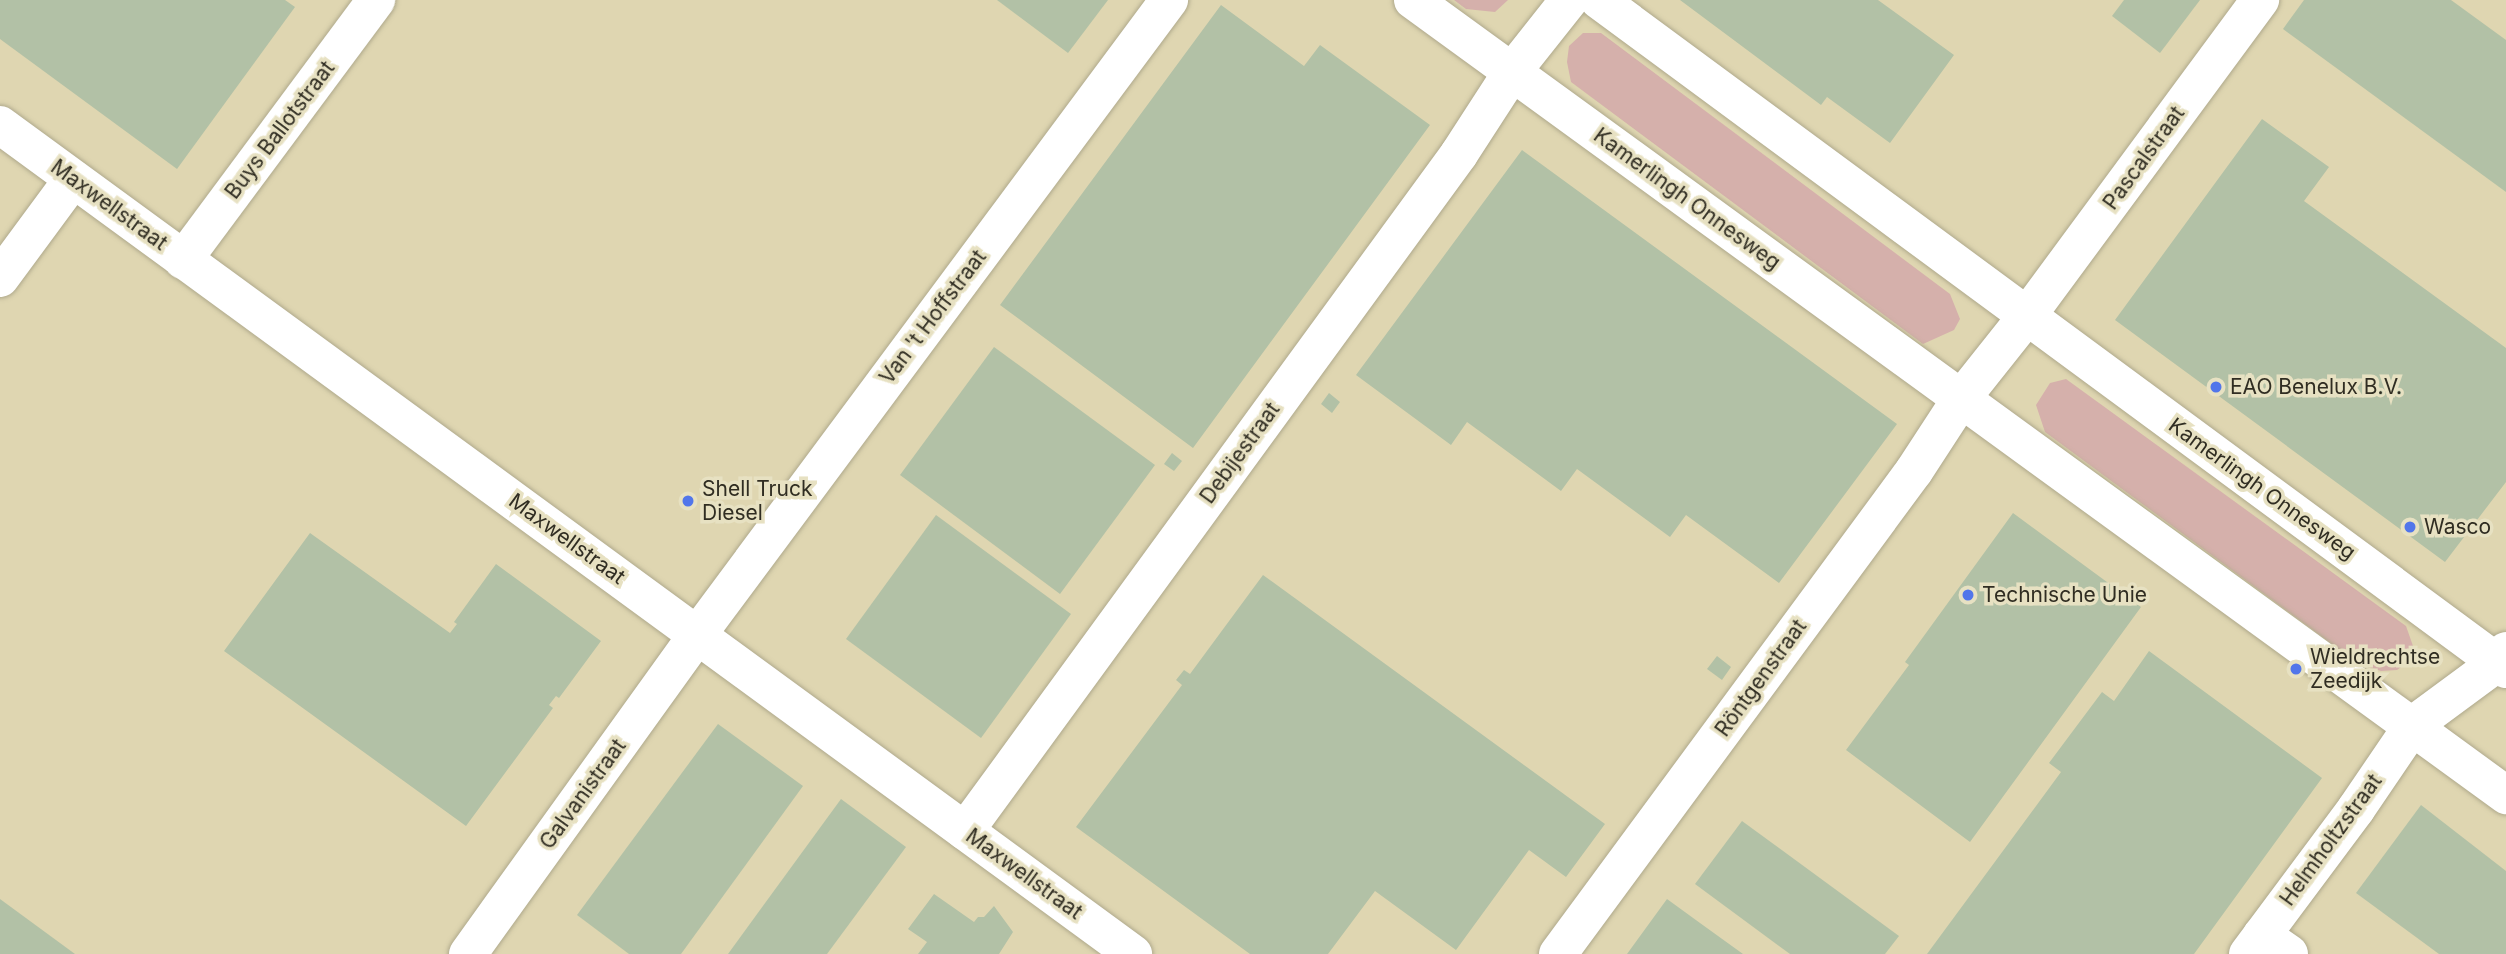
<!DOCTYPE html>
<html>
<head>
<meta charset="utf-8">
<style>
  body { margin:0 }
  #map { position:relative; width:2506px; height:954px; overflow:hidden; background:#e7e1c2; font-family:Inter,sans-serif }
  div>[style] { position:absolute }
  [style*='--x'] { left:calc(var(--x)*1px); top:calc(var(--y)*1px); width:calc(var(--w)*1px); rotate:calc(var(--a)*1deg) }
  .built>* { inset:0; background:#dfd6b1 }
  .green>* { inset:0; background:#d5b0ab }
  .building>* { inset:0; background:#b2c1a6 }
  .roads { filter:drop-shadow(0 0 2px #afa98c) drop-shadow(0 0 2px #afa98c) }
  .minor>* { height:38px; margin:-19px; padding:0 19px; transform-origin:19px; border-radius:19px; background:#fff }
  .dots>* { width:19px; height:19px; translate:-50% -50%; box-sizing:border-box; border:4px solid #e7e1c2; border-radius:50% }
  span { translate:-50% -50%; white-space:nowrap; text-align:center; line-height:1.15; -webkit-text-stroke:7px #e7e1c2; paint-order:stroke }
  .street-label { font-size:21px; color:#302d22 }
  .poi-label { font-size:21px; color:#302d22 }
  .left { translate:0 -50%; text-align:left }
</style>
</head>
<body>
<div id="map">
  <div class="built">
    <i style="clip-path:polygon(0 0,2506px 0,2506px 954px,0 954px)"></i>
  </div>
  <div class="green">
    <i style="clip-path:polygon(1454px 0,1508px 0,1495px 12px,1466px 9px)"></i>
    <i style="clip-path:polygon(1583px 33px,1601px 33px,1950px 294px,1960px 319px,1954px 330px,1923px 344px,1571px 82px,1567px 62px,1569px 46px)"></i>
    <i style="clip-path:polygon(2066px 379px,2406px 626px,2413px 646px,2408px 662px,2397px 670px,2381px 671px,2359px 664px,2045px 432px,2036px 405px,2050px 383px)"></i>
  </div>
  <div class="building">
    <i style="clip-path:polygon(0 0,285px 0,295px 7px,177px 169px,0 39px)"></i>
    <i style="clip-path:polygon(997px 0,1108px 0,1068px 53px)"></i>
    <i style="clip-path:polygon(1680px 0,1878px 0,1954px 55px,1890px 143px,1827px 97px,1821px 105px)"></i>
    <i style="clip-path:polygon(2124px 0,2200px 0,2160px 53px,2112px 16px)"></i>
    <i style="clip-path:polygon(2304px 0,2451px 0,2506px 40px,2506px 192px,2283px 29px)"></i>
    <i style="clip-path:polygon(1221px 5px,1304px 66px,1320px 45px,1430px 125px,1193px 448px,1000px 305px)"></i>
    <i style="clip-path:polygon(2262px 119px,2329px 167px,2304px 201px,2506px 348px,2506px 482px,2445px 562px,2115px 320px)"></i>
    <i style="clip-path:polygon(1522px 150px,1897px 424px,1779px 583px,1686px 515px,1670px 537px,1577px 469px,1561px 491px,1467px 422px,1451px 445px,1356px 375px)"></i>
    <i style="clip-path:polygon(994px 347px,1155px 465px,1060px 594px,900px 475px)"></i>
    <i style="clip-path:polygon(1329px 393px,1340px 402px,1332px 413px,1321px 404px)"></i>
    <i style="clip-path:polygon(1172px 453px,1182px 461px,1174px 471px,1164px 464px)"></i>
    <i style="clip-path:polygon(2013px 513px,2141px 607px,1970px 842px,1846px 750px,1909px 665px,1905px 662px)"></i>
    <i style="clip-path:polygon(936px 515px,1071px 614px,981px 738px,846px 639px)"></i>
    <i style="clip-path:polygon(310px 533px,450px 633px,457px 624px,454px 622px,496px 564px,601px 641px,559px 698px,556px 696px,549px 705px,553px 708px,466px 826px,224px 651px)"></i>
    <i style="clip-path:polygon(1263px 575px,1605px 824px,1566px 877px,1529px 850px,1456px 950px,1375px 891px,1328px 954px,1250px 954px,1076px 827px,1182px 685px,1176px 680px,1184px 670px,1190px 674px)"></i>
    <i style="clip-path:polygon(2149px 651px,2322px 778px,2194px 954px,1927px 954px,2061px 772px,2049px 763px,2102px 692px,2114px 701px)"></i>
    <i style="clip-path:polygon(1717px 656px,1731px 667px,1722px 680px,1707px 669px)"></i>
    <i style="clip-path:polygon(718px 724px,803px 786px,681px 954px,629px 954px,577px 915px)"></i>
    <i style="clip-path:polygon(841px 799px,906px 847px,827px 954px,728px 954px)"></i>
    <i style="clip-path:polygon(2421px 805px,2506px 871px,2506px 954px,2439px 954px,2356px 893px)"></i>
    <i style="clip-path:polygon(1742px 821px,1899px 936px,1885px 954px,1790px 954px,1695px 884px)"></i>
    <i style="clip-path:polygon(934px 894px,974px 922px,978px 917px,984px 917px,994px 906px,1013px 932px,999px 954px,918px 954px,927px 942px,908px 929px)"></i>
    <i style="clip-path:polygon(0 899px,75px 954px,0 954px)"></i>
    <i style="clip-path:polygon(1667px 899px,1700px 923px,1743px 954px,1627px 954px)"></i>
  </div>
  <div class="roads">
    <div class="minor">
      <i style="--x:1413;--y:0;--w:1352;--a:36.03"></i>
      <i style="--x:1599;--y:0;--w:1127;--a:36.41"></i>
      <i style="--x:0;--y:125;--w:1404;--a:36.19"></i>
      <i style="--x:183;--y:260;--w:324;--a:-53.4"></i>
      <i style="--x:0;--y:278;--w:123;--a:-53.6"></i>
      <i style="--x:965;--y:831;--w:838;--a:-53.88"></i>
      <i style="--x:1459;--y:154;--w:98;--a:-57.1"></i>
      <i style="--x:1512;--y:72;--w:92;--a:-51.6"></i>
      <i style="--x:2262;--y:935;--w:33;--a:35"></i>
      <i style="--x:468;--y:954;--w:394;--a:-54.3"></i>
      <i style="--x:698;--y:634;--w:790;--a:-53.39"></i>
      <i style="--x:1558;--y:954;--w:600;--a:-53.61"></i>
      <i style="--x:1914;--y:471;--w:86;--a:-56.9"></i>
      <i style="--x:1961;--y:399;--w:106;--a:-51.5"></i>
      <i style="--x:2027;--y:316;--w:393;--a:-53.6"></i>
      <i style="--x:2248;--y:954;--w:181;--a:-53.3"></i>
      <i style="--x:2356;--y:809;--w:102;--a:-55.8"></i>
      <i style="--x:2413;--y:725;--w:104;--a:-36.4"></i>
      <i style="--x:2497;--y:663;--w:15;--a:-53"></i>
    </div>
  </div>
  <div class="dots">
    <i style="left:2216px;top:387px;background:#5276ea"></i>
    <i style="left:688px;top:501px;background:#5276ea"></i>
    <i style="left:2410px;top:527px;background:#5276ea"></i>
    <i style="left:1968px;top:595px;background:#5276ea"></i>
    <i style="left:2296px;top:669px;background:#5276ea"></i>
  </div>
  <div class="street-label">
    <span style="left:280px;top:130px;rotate:-53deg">Buys Ballotstraat</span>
    <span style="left:2144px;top:158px;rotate:-54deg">Pascalstraat</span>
    <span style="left:1687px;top:199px;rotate:36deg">Kamerlingh Onnesweg</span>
    <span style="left:109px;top:205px;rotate:36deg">Maxwellstraat</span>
    <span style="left:933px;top:317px;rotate:-53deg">Van 't Hoffstraat</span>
    <span style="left:1240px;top:453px;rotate:-54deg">Debijestraat</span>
    <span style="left:2262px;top:489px;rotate:36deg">Kamerlingh Onnesweg</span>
    <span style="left:567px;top:539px;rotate:36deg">Maxwellstraat</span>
    <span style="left:1761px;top:678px;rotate:-54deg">Röntgenstraat</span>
    <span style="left:583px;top:794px;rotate:-54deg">Galvanistraat</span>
    <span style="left:2331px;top:840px;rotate:-54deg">Helmholtzstraat</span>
    <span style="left:1024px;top:874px;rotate:36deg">Maxwellstraat</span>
  </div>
  <div class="poi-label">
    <span class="left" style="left:2230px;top:387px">EAO Benelux B.V.</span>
    <span class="left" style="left:702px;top:501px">Shell Truck<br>Diesel</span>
    <span class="left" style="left:2424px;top:527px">Wasco</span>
    <span class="left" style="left:1982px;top:595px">Technische Unie</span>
    <span class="left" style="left:2310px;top:669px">Wieldrechtse<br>Zeedijk</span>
  </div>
</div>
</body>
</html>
